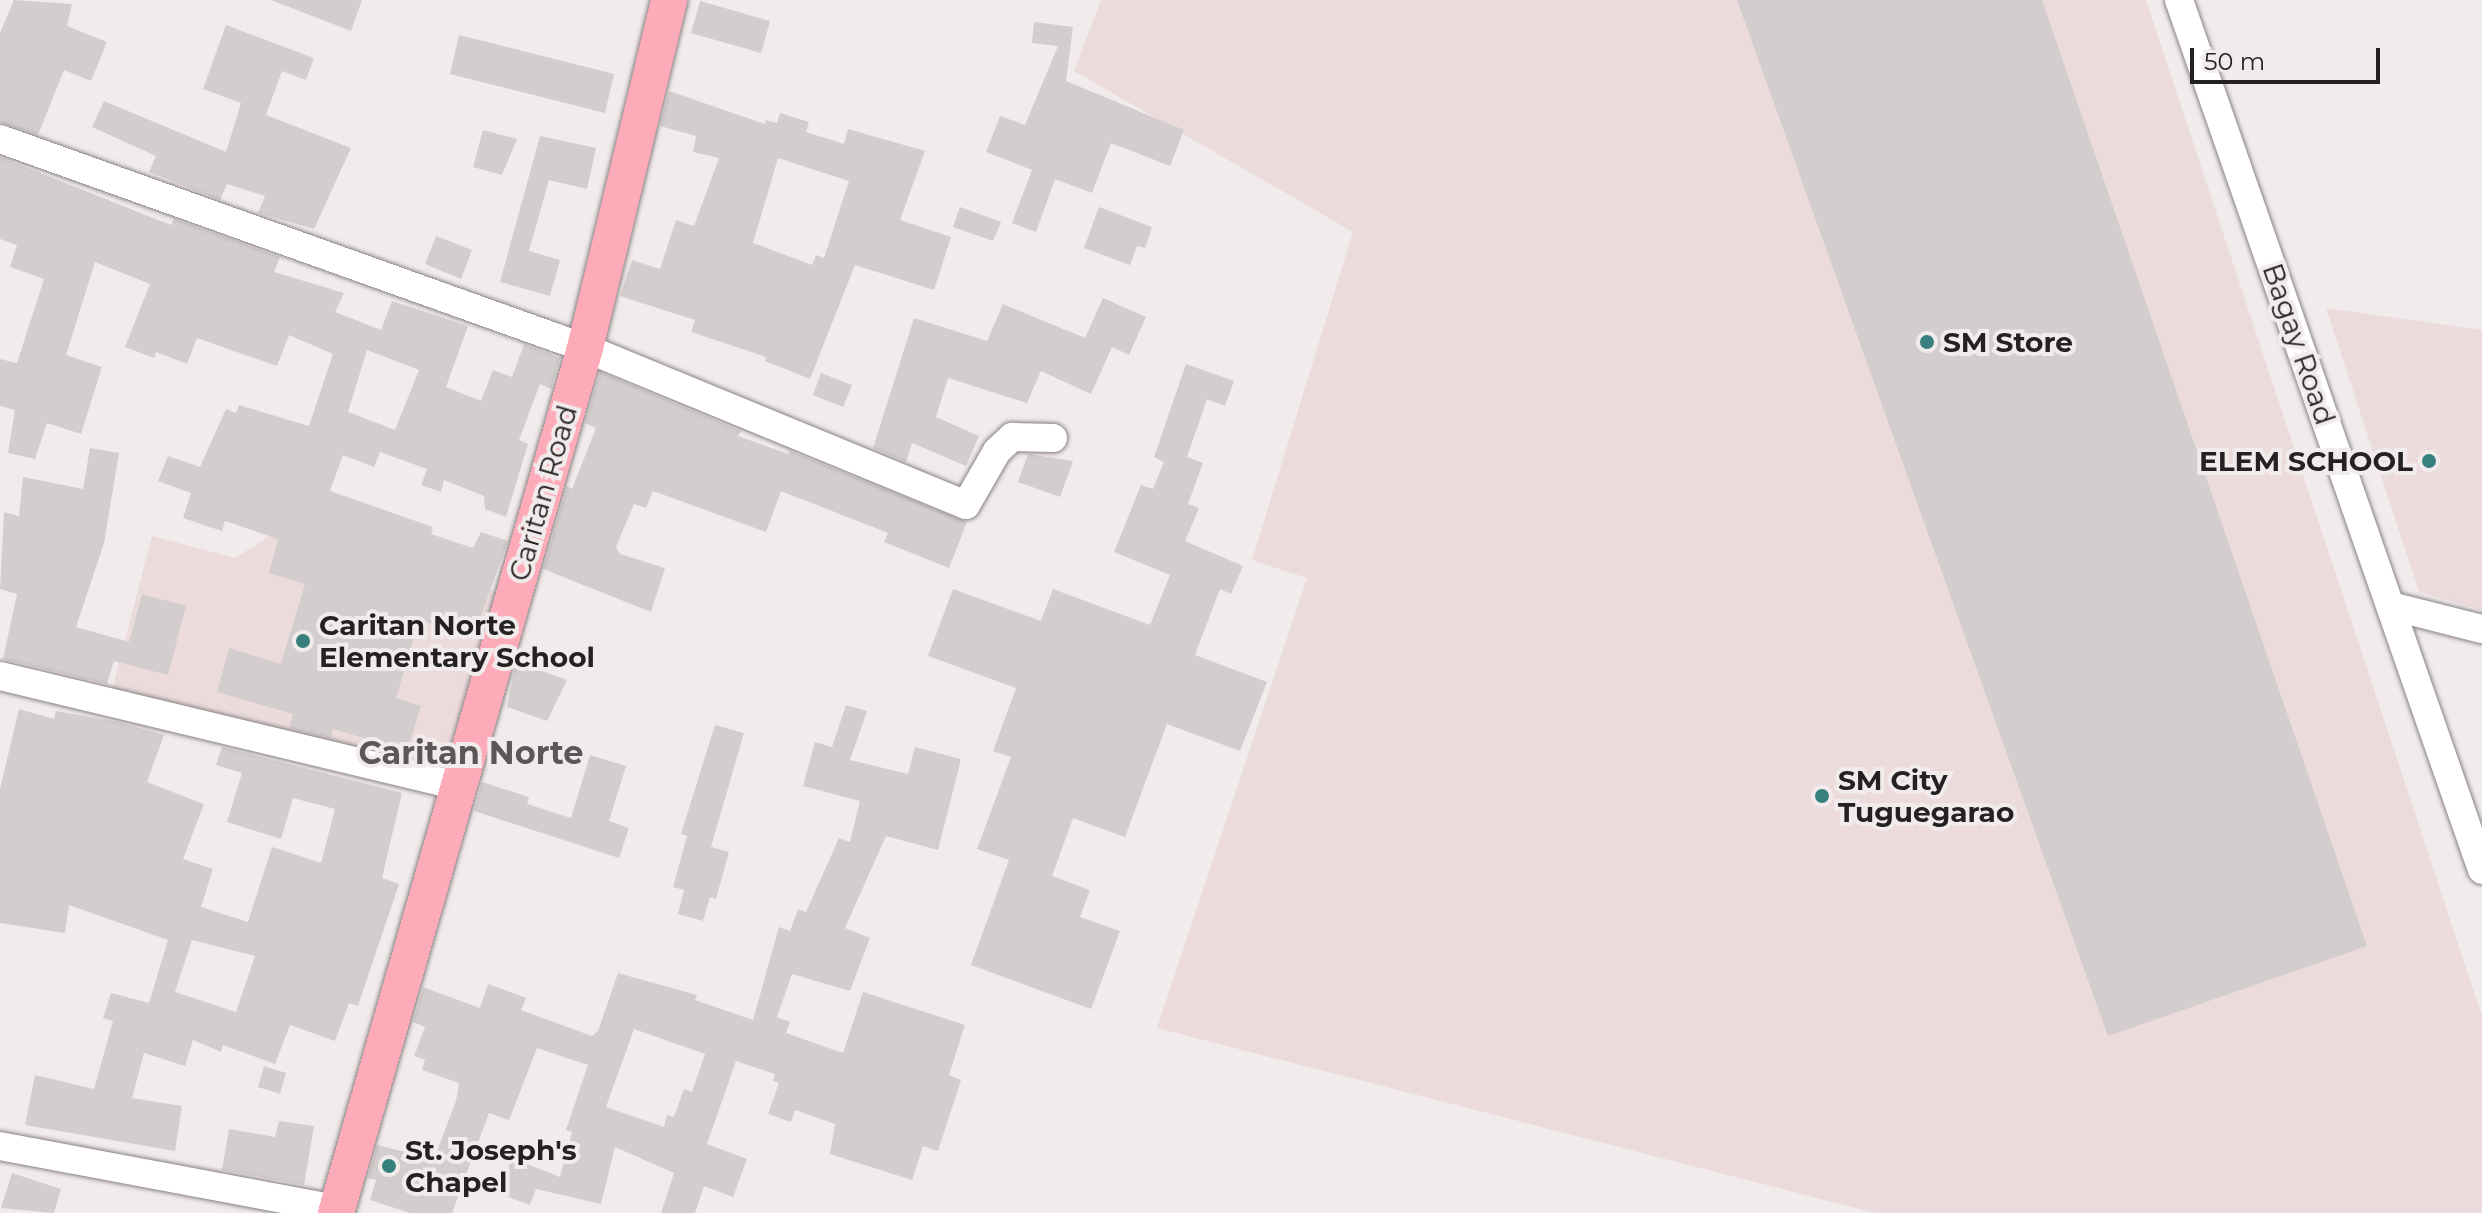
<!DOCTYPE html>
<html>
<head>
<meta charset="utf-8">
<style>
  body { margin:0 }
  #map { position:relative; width:2482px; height:1213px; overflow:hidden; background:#f2ebec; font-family:Montserrat,sans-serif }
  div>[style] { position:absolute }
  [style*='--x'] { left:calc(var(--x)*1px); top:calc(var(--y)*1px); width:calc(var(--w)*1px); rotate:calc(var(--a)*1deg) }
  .built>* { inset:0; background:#ebdbdc }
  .building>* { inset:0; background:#d4cdce }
  .roads { filter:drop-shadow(0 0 2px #898384) drop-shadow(0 0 2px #898384) }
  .minor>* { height:28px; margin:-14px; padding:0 14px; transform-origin:14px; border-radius:14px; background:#fff }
  .major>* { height:36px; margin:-18px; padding:0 18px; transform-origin:18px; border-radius:18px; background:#feabb9 }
  .dots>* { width:22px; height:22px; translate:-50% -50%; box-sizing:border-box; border:4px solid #f2ebec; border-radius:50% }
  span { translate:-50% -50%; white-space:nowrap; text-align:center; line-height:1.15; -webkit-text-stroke:8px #f2ebec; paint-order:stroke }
  .poi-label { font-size:28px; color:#242121; font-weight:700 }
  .left { translate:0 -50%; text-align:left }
  .right { translate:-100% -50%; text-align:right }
  .street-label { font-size:28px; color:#242121 }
  .quarter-label { font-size:32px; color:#5c5657; font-weight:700 }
  .scale { position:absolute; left:2190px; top:48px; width:190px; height:36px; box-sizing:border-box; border:4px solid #242121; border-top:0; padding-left:10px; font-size:24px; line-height:28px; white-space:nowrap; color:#242121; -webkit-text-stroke:6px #f2ebec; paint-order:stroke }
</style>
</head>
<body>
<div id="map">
  <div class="built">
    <i style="clip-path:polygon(1101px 0,2146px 0,2482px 1016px,2482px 1213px,1875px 1213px,1157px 1028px,1307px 578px,1252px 560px,1353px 232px,1074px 71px)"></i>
    <i style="clip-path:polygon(2326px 308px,2482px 330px,2482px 610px,2419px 592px)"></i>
    <i style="clip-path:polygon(273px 534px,496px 591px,444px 769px,112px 690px,152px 536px,235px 558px)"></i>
  </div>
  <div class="building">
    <i style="clip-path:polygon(14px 0,72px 4px,67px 26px,107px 42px,91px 81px,64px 70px,38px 135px,0 122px,0 33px)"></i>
    <i style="clip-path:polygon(271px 0,362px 0,351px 31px)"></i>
    <i style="clip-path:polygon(1737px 0,2042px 0,2367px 946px,2108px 1036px)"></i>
    <i style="clip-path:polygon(700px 1px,770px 21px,761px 53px,691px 33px)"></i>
    <i style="clip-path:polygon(1034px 22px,1073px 27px,1066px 81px,1184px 130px,1170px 166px,1111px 143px,1092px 193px,1055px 179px,1036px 232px,1012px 223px,1032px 170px,986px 152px,1000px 116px,1025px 125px,1058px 46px,1032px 43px)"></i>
    <i style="clip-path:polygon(226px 25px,314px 58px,306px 80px,282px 71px,266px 115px,351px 148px,314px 229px,258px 213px,265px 196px,227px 184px,220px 200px,149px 172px,156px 156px,92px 127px,104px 101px,226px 152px,241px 103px,203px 89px)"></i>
    <i style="clip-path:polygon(459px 35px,614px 74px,605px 113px,450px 74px)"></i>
    <i style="clip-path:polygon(evenodd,669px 91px,765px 124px,766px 120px,777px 123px,780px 113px,809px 122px,806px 132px,844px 144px,848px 129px,925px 151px,900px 220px,951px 237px,934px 290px,855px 265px,810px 379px,765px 361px,766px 357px,691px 332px,695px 320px,620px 296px,632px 260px,660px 269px,676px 220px,694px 226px,719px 158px,693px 152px,696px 136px,660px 126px,669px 91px,778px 158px,849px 181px,824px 258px,816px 255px,812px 265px,753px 243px,778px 158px)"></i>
    <i style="clip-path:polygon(483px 130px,517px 139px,502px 175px,473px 167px)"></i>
    <i style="clip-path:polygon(540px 136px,596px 148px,587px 189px,549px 180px,529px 251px,560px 260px,550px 296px,500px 282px)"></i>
    <i style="clip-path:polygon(evenodd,0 157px,171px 225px,174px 219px,280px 257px,274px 272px,344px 293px,335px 312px,381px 330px,392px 301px,468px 326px,446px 387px,481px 401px,493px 370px,512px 377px,524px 344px,560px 358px,551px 389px,540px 384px,519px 440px,528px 444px,506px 517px,485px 509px,484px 496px,444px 480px,441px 492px,421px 485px,427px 469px,380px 452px,374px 467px,343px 455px,330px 491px,433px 527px,431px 534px,473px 548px,481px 532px,508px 541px,473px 637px,419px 620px,396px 698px,421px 706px,407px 751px,333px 729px,331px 738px,289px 728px,293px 714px,217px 692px,229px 648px,281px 664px,305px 584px,269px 573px,278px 539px,225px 521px,222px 531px,183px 518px,191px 493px,158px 481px,168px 456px,200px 467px,226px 409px,236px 413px,239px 405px,309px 426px,333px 354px,289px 335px,277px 366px,197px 338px,187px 364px,156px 352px,154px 358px,125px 347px,150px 284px,95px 262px,66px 355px,102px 367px,81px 434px,47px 423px,35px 459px,8px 453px,15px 410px,0 406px,0 359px,17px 363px,44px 279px,10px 267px,17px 245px,0 239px,0 157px,367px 350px,419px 370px,395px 430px,348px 412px,367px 350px)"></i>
    <i style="clip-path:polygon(960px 207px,1001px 222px,993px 241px,953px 227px)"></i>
    <i style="clip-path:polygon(1099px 207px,1152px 227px,1145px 248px,1137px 246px,1130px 265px,1084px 248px)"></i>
    <i style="clip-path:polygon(436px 236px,472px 250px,461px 279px,425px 264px)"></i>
    <i style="clip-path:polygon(1103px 298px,1146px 317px,1129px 355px,1112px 347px,1091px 394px,1041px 371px,1027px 403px,948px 378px,936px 417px,979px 436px,966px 466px,912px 443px,906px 462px,873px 448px,914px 318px,987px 341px,1003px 304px,1085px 338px)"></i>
    <i style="clip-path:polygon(1186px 364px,1234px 381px,1225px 406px,1207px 399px,1187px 457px,1203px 463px,1188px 504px,1199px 508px,1185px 541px,1243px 566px,1231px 594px,1220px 589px,1195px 655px,1267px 682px,1240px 751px,1167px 724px,1125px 837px,1073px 818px,1052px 876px,1090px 890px,1080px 917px,1120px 931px,1091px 1009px,971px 965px,1009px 860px,977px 849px,1011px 757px,993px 751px,1016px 688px,928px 656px,953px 589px,1041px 621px,1053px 589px,1150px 625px,1170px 575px,1114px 552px,1141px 485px,1153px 489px,1164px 462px,1154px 457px)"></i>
    <i style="clip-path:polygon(600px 372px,741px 431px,738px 436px,788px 454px,790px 451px,967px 522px,949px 568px,884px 542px,888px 533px,781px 491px,766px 532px,653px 491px,646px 508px,634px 504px,616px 547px,620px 554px,665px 568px,651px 612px,543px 569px,567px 486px,572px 489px,596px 428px,585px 423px)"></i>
    <i style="clip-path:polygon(821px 373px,852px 385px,843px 407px,813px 395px)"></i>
    <i style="clip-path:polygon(90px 448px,119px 453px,104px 543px,76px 627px,129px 642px,142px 594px,186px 606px,168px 675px,114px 661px,107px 684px,3px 659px,17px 594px,0 589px,4px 512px,19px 516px,23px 477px,83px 489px)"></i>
    <i style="clip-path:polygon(1028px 454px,1073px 461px,1060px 497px,1018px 482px)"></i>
    <i style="clip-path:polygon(516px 662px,567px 680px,547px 721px,507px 707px)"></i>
    <i style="clip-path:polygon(evenodd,846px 705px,867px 711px,850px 760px,908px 774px,915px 747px,961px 759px,938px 850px,886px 836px,845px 928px,870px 938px,850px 991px,792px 974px,777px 1017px,790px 1022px,786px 1033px,843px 1053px,863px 992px,965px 1025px,949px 1075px,961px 1080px,938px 1151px,923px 1146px,912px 1180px,830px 1154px,835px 1124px,795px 1110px,791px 1122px,768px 1114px,779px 1083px,773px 1081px,775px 1074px,736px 1061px,707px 1144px,747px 1159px,733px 1197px,704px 1186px,695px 1213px,661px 1213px,674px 1173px,615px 1147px,601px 1204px,536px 1189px,530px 1205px,498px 1193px,512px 1158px,560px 1177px,572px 1132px,566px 1130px,588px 1065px,537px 1048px,509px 1120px,489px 1113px,452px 1213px,410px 1213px,370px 1200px,376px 1180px,368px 1178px,377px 1145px,434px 1159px,456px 1101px,459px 1083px,422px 1070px,425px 1060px,414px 1056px,425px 1027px,413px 1022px,423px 987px,480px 1008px,488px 984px,526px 998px,521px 1010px,592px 1036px,598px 1031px,618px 973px,697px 995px,695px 1000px,753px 1020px,779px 927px,790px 931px,798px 909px,806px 912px,839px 838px,850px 842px,860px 801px,803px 786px,815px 742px,832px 747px,846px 705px,634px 1029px,705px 1054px,692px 1092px,684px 1089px,674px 1117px,667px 1115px,664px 1127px,606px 1107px,634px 1029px)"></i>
    <i style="clip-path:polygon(evenodd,19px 709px,54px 719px,56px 711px,118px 722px,164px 735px,147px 782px,204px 804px,183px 859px,213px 869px,201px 907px,248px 922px,272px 847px,321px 863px,335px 809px,293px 798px,281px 839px,227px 822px,242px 773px,216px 765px,222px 747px,402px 793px,382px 878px,399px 884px,358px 1006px,349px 1003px,335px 1041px,290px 1025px,275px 1064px,223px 1045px,221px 1052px,193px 1040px,185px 1066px,144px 1053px,132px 1098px,182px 1106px,175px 1151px,25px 1125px,35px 1075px,94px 1089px,113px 1021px,103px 1018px,111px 993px,149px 1003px,168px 940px,69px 905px,65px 933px,0 923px,0 789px,19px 709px,192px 940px,255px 956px,236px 1012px,175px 992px,192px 940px)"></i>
    <i style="clip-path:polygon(715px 725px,744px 733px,711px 847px,729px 852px,716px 899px,710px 897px,703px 921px,678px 914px,684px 890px,673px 887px,687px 836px,681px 834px)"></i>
    <i style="clip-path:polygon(590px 755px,626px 766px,609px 821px,629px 828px,619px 858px,474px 811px,482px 782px,529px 797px,527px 804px,571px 818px)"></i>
    <i style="clip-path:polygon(264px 1066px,286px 1073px,280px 1094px,258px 1087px)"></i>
    <i style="clip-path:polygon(279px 1121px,314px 1126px,304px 1185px,222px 1170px,229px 1129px,275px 1137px)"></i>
    <i style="clip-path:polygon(12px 1173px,61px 1189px,54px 1213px,1px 1208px)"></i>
  </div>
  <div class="roads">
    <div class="minor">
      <i style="--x:2179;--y:0;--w:921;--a:70.8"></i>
      <i style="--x:0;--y:139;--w:621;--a:19.66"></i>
      <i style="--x:585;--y:348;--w:412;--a:22.4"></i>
      <i style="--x:966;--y:505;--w:62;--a:-60.1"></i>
      <i style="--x:997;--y:451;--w:21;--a:-43"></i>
      <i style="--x:1012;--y:437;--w:41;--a:1.4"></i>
      <i style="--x:2391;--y:606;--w:94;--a:14.2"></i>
      <i style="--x:0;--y:676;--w:472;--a:13.5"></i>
      <i style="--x:0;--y:1146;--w:343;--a:10.6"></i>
    </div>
    <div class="major">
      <i style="--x:336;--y:1213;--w:900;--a:-73.94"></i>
      <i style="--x:585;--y:348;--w:358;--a:-76.4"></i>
    </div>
  </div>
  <div class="dots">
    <i style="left:1927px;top:342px;background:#38807d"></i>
    <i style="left:2429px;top:461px;background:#38807d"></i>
    <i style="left:303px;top:641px;background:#38807d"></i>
    <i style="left:1822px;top:796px;background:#38807d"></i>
    <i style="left:389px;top:1166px;background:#38807d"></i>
  </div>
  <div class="poi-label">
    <span class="left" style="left:1943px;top:342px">SM Store</span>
    <span class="right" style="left:2413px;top:461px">ELEM SCHOOL</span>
    <span class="left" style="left:319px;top:641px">Caritan Norte<br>Elementary School</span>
    <span class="left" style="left:1838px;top:796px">SM City<br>Tuguegarao</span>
    <span class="left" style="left:405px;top:1166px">St. Joseph's<br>Chapel</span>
  </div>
  <div class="street-label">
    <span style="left:2299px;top:344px;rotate:71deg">Bagay Road</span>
    <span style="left:543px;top:493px;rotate:-74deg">Caritan Road</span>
  </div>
  <div class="quarter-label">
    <span style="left:471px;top:753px">Caritan Norte</span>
  </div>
  <div class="scale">50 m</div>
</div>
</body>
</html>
